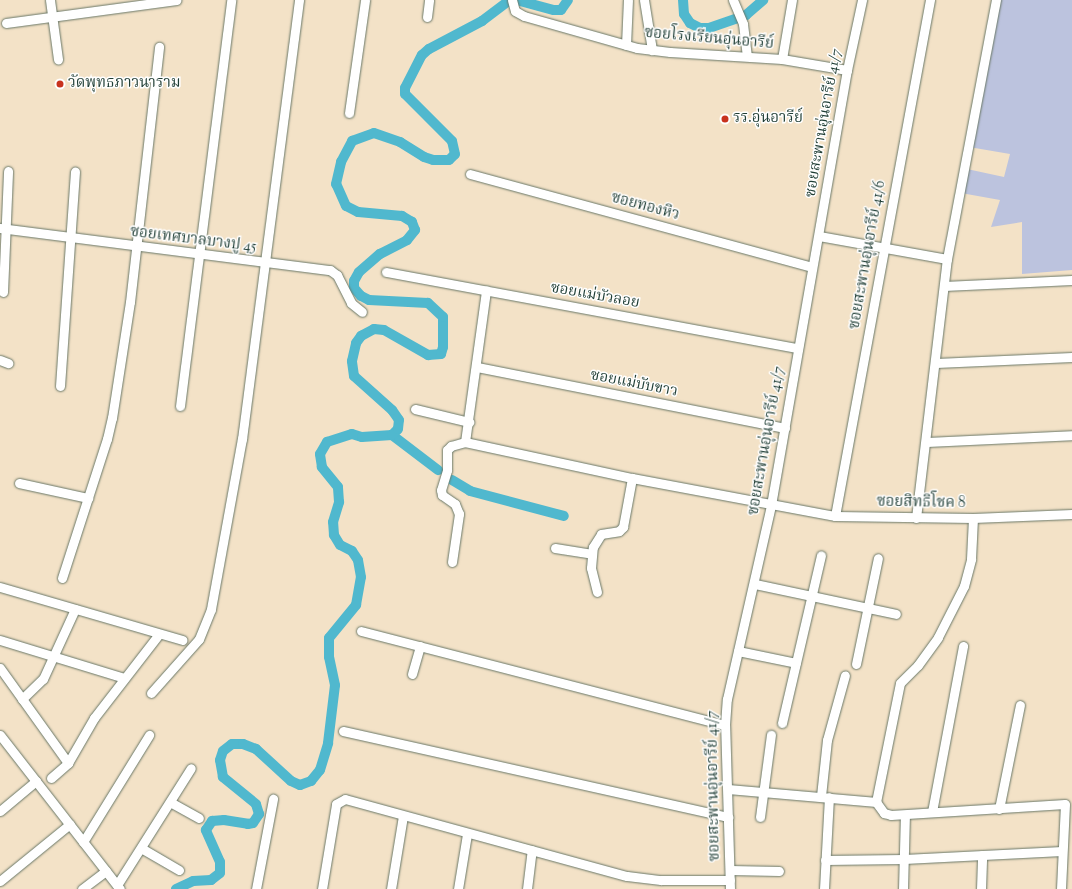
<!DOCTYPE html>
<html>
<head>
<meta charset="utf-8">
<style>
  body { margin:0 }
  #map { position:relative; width:1072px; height:889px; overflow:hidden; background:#f3e2c7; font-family:"Sorts Mill Goudy","Noto Serif Thai",serif }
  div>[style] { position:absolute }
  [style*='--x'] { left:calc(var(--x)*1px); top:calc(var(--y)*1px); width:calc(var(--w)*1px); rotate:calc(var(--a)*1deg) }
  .industrial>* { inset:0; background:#bcc3de }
  .canal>* { height:10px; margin:-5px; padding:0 5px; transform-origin:5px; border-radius:5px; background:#50b8ce }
  .roads { filter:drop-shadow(0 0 1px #697767) drop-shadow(0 0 1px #697767) }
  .minor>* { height:9px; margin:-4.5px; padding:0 4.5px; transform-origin:4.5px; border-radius:4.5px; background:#fff }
  .dots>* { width:11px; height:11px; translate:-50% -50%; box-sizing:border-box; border:2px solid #fff; border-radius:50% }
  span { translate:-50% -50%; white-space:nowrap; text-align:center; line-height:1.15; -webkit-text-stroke:3px #fff; paint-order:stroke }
  .street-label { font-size:15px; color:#1f3d34 }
  .poi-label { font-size:15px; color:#1f3d34 }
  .left { translate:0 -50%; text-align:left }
</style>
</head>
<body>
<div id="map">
  <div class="industrial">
    <i style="clip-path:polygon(997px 0,1072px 0,1072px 270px,1022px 274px,1022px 222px,991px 227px,1000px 200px,961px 193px,967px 169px,1004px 177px,1010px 154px,969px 147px)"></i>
  </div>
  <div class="canal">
    <i style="--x:683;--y:0;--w:14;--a:86"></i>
    <i style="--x:684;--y:14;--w:11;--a:56"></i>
    <i style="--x:690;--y:23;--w:11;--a:27"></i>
    <i style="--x:700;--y:28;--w:9;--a:0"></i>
    <i style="--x:709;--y:28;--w:39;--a:-19"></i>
    <i style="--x:746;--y:15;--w:23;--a:-41"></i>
    <i style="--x:392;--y:435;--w:58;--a:37.3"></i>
    <i style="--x:452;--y:480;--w:21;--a:31"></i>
    <i style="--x:470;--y:491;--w:97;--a:14.9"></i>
    <i style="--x:176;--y:889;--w:19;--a:-25"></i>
    <i style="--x:193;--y:881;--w:18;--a:-3"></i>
    <i style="--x:211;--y:880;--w:11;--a:-38"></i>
    <i style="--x:220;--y:873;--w:11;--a:-90"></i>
    <i style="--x:220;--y:862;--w:35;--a:-114"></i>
    <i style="--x:206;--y:830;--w:11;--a:-56"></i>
    <i style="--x:212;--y:821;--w:12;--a:-5"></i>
    <i style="--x:224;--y:820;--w:24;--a:9"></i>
    <i style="--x:248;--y:824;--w:5;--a:-11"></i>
    <i style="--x:253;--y:823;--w:11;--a:-56"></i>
    <i style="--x:259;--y:814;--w:10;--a:-107"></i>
    <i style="--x:256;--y:804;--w:43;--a:-140.7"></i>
    <i style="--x:223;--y:777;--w:17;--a:-100"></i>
    <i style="--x:220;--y:760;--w:9;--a:-72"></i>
    <i style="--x:223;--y:751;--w:11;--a:-38"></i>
    <i style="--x:232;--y:744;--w:11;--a:0"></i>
    <i style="--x:243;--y:744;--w:14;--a:21"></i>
    <i style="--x:256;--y:749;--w:47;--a:42.4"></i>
    <i style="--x:291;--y:781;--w:10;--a:24"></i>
    <i style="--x:300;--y:785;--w:12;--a:-20"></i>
    <i style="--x:311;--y:781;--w:14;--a:-51"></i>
    <i style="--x:320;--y:770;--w:28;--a:-73"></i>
    <i style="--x:328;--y:743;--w:58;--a:-83.1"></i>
    <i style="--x:335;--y:685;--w:29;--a:-102"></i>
    <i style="--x:329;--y:657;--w:19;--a:-90"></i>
    <i style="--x:329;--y:638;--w:43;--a:-50.7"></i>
    <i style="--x:356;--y:605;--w:28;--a:-80"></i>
    <i style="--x:361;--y:577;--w:17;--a:-100"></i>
    <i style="--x:358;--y:560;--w:11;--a:-124"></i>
    <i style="--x:352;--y:551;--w:13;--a:-153"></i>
    <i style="--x:340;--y:545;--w:12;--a:-121"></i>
    <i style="--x:334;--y:535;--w:13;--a:-94"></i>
    <i style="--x:333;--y:522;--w:21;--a:-73"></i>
    <i style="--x:339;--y:502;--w:15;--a:-94"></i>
    <i style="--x:338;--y:487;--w:26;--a:-129"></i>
    <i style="--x:322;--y:467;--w:13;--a:-99"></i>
    <i style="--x:320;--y:454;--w:14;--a:-60"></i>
    <i style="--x:327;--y:442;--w:26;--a:-18"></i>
    <i style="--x:352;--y:434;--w:10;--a:17"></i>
    <i style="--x:362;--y:437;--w:30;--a:-4"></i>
    <i style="--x:392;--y:435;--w:8;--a:-45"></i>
    <i style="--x:398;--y:429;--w:9;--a:-84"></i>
    <i style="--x:399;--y:420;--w:12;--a:-125"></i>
    <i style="--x:392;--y:410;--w:51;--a:-138.2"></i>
    <i style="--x:354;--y:376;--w:15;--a:-98"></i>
    <i style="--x:352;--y:361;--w:18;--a:-77"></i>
    <i style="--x:356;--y:343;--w:9;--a:-54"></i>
    <i style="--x:361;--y:336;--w:15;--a:-28"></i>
    <i style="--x:374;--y:329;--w:10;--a:6"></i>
    <i style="--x:384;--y:330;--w:51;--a:29.6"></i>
    <i style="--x:428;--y:355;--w:13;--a:-4"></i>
    <i style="--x:441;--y:354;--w:7;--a:-74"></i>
    <i style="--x:443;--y:347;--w:30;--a:-90"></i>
    <i style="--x:443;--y:317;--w:21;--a:-137"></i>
    <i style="--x:428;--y:303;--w:59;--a:-177.1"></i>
    <i style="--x:369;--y:300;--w:9;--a:-153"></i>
    <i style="--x:361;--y:296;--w:11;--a:-131"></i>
    <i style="--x:354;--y:288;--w:7;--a:-90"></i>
    <i style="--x:354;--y:281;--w:10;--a:-61"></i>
    <i style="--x:359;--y:272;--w:28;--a:-41"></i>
    <i style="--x:380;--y:254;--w:30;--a:-27"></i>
    <i style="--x:407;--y:240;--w:13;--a:-51"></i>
    <i style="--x:415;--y:230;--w:9;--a:-111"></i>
    <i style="--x:412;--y:222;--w:12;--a:-149"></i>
    <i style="--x:402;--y:216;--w:44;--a:-174.8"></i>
    <i style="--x:358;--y:212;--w:13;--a:-153"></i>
    <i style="--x:346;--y:206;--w:24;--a:-114"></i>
    <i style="--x:336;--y:184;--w:23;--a:-77"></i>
    <i style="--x:341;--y:162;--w:24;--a:-62"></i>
    <i style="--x:352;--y:141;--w:23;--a:-20"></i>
    <i style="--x:374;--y:133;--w:28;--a:19"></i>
    <i style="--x:400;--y:142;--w:28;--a:32"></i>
    <i style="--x:424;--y:157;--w:9;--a:18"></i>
    <i style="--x:433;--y:160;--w:16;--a:0"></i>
    <i style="--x:449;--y:160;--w:8;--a:-45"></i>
    <i style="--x:455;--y:154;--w:13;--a:-103"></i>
    <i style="--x:452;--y:141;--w:66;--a:-135"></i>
    <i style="--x:405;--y:94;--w:6;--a:-90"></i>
    <i style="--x:405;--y:88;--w:37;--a:-63"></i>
    <i style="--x:422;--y:55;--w:9;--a:-41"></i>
    <i style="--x:429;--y:49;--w:60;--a:-27.8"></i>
    <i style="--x:482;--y:21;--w:31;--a:-37"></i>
    <i style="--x:507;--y:2;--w:13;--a:-4"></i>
    <i style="--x:520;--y:1;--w:35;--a:15"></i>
    <i style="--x:554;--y:10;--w:7;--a:0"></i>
    <i style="--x:561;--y:10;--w:12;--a:-55"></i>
  </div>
  <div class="roads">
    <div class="minor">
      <i style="--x:50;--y:0;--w:60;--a:82.3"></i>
      <i style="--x:512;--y:0;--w:11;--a:75"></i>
      <i style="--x:515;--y:11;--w:10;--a:29"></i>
      <i style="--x:524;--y:16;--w:117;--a:15.8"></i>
      <i style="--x:637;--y:48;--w:33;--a:7"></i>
      <i style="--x:670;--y:52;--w:112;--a:3.6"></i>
      <i style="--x:782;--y:59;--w:66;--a:9.6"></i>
      <i style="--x:644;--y:0;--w:51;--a:80.9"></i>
      <i style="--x:733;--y:0;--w:26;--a:67"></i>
      <i style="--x:743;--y:24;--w:32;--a:83"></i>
      <i style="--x:427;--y:17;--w:17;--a:-83"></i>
      <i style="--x:6;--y:23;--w:172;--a:-7.7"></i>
      <i style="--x:626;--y:45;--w:45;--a:-87.5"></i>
      <i style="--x:782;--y:59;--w:60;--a:-80.4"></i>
      <i style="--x:349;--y:113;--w:114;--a:-81.9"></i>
      <i style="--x:470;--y:174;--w:354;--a:15.2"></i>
      <i style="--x:0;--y:228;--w:333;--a:7.3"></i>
      <i style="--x:330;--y:270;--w:9;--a:36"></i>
      <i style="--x:337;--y:275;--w:31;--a:63"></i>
      <i style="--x:351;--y:303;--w:14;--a:39"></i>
      <i style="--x:819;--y:236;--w:130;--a:10.2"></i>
      <i style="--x:386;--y:272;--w:419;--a:10.5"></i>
      <i style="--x:944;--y:286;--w:128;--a:-2.7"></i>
      <i style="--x:3;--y:292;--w:121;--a:-87.6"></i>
      <i style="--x:0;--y:360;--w:9;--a:21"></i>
      <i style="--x:936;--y:363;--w:136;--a:-2.5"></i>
      <i style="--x:477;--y:367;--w:314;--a:11.2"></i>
      <i style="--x:60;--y:386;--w:215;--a:-86"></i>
      <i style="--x:180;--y:406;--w:409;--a:-82.8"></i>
      <i style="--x:415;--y:409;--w:56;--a:13.5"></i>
      <i style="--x:465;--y:442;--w:153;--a:-82.1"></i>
      <i style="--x:926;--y:442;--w:146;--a:-2.7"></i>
      <i style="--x:19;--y:483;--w:71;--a:12.3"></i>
      <i style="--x:835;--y:516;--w:525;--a:-79.57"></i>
      <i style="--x:916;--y:518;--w:261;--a:-83.2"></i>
      <i style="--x:947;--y:259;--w:264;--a:-79.3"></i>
      <i style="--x:555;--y:548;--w:36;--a:9"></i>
      <i style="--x:452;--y:562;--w:49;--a:-81.7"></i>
      <i style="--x:459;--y:514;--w:11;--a:-112"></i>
      <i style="--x:455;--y:504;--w:16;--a:-145"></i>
      <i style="--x:442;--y:495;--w:5;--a:-101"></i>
      <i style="--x:441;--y:490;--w:21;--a:-73"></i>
      <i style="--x:447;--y:470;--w:20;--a:-90"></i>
      <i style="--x:447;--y:450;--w:6;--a:-45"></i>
      <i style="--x:451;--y:446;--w:15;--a:-16"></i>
      <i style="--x:465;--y:442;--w:171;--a:12.2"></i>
      <i style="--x:632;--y:478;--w:207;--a:10.6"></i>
      <i style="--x:835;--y:516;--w:138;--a:0.8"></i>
      <i style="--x:973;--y:518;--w:99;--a:-2.3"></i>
      <i style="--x:62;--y:578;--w:146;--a:-72.1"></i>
      <i style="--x:107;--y:439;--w:22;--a:-77"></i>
      <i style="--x:112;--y:418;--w:117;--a:-81.2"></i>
      <i style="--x:130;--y:302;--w:257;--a:-83.5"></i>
      <i style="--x:755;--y:584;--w:144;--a:12"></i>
      <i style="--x:0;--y:587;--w:190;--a:16.2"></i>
      <i style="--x:597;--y:592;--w:25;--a:-104"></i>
      <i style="--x:591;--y:568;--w:21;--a:-85"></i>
      <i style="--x:593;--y:547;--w:15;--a:-58"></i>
      <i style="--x:601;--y:534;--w:18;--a:-9"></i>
      <i style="--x:619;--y:531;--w:6;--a:-45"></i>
      <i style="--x:623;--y:527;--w:50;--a:-79.6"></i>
      <i style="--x:361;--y:631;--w:376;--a:14.5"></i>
      <i style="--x:0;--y:640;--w:130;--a:17"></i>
      <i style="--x:738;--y:651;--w:59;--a:11.7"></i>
      <i style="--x:856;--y:664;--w:108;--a:-78.3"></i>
      <i style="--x:0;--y:668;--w:117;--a:54.4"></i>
      <i style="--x:412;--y:674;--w:29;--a:-74"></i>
      <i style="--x:151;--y:693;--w:72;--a:-48.4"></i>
      <i style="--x:199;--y:639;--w:32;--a:-68"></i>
      <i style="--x:211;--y:609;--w:173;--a:-79.7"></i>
      <i style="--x:242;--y:439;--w:443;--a:-82.6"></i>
      <i style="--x:22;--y:699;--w:29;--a:-44"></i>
      <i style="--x:43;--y:679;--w:77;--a:-65.4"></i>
      <i style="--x:782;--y:723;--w:172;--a:-76.9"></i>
      <i style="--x:343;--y:731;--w:395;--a:12.6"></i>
      <i style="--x:0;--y:735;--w:195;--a:52.1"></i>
      <i style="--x:51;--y:778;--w:23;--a:-41"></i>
      <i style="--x:68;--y:763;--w:52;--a:-60"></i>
      <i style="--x:94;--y:718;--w:106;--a:-52.3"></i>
      <i style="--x:728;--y:789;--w:149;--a:5"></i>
      <i style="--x:876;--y:802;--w:14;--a:54"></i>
      <i style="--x:884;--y:813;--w:7;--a:16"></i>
      <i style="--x:891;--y:815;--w:174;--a:-3.6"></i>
      <i style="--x:1065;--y:804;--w:85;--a:92.7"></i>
      <i style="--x:821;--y:796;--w:56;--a:-83.9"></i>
      <i style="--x:827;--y:740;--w:67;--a:-74.5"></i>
      <i style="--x:170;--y:802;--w:33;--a:29"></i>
      <i style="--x:876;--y:802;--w:121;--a:-78.6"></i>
      <i style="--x:900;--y:683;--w:25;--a:-45"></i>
      <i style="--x:918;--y:665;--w:34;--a:-54"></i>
      <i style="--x:938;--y:637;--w:57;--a:-63"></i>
      <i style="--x:964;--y:586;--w:28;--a:-75"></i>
      <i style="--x:971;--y:559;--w:41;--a:-87.2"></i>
      <i style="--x:999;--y:809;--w:106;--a:-78.6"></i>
      <i style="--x:0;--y:811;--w:47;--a:-39.8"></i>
      <i style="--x:932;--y:812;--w:169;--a:-79.4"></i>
      <i style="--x:760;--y:817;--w:83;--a:-82.4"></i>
      <i style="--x:83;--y:842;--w:126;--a:-58.3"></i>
      <i style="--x:141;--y:848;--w:44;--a:30.1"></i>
      <i style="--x:825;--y:860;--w:79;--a:-0.7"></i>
      <i style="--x:904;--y:859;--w:158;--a:-2.9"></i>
      <i style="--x:730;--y:870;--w:49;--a:1.2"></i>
      <i style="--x:0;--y:881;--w:90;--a:-39.2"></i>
      <i style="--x:117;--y:885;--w:138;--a:-57.7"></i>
      <i style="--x:82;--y:889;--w:30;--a:-37"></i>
      <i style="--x:256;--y:889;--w:92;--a:-79.3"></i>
      <i style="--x:322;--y:889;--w:86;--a:-80.6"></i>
      <i style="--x:336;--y:804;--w:10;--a:-29"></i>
      <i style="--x:345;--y:799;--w:292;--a:15.3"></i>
      <i style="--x:627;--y:876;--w:34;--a:7"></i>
      <i style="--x:661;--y:880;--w:69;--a:0"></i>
      <i style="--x:391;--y:889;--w:74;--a:-80.7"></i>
      <i style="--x:458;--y:889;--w:56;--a:-80.7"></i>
      <i style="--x:527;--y:889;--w:39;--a:-83"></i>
      <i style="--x:730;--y:889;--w:164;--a:-91.7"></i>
      <i style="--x:725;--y:725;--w:26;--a:-86"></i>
      <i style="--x:727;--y:699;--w:199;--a:-77.2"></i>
      <i style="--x:771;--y:505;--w:442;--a:-80.1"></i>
      <i style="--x:847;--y:70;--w:72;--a:-77.9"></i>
      <i style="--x:824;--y:889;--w:92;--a:-86.9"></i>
      <i style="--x:903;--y:889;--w:74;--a:-88.5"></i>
      <i style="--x:981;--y:889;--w:34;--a:-88"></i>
    </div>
  </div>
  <div class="dots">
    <i style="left:60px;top:84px;background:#c8321e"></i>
    <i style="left:725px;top:119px;background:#c8321e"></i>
  </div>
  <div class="street-label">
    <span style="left:709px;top:39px;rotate:5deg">ซอยโรงเรียนอุ่นอารีย์</span>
    <span style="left:824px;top:123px;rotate:-80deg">ซอยสะพานอุ่นอารีย์ 41/7</span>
    <span style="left:645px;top:207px;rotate:15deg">ซอยทองหิว</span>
    <span style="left:193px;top:240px;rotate:7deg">ซอยเทศบาลบางปู 45</span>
    <span style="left:868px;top:255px;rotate:-80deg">ซอยสะพานอุ่นอารีย์ 41/6</span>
    <span style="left:595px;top:296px;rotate:10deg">ซอยแม่บัวลอย</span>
    <span style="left:634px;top:384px;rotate:11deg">ซอยแม่บับขาว</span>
    <span style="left:767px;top:441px;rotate:-80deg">ซอยสะพานอุ่นอารีย์ 41/7</span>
    <span style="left:921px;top:503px;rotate:1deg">ซอยสิทธิโชค 8</span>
    <span style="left:714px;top:786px;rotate:-91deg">ซอยสะพานอุ่นอารีย์ 41/7</span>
  </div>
  <div class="poi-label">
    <span class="left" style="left:68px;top:84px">วัดพุทธภาวนาราม</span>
    <span class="left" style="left:733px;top:119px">รร.อุ่นอารีย์</span>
  </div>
</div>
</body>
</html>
